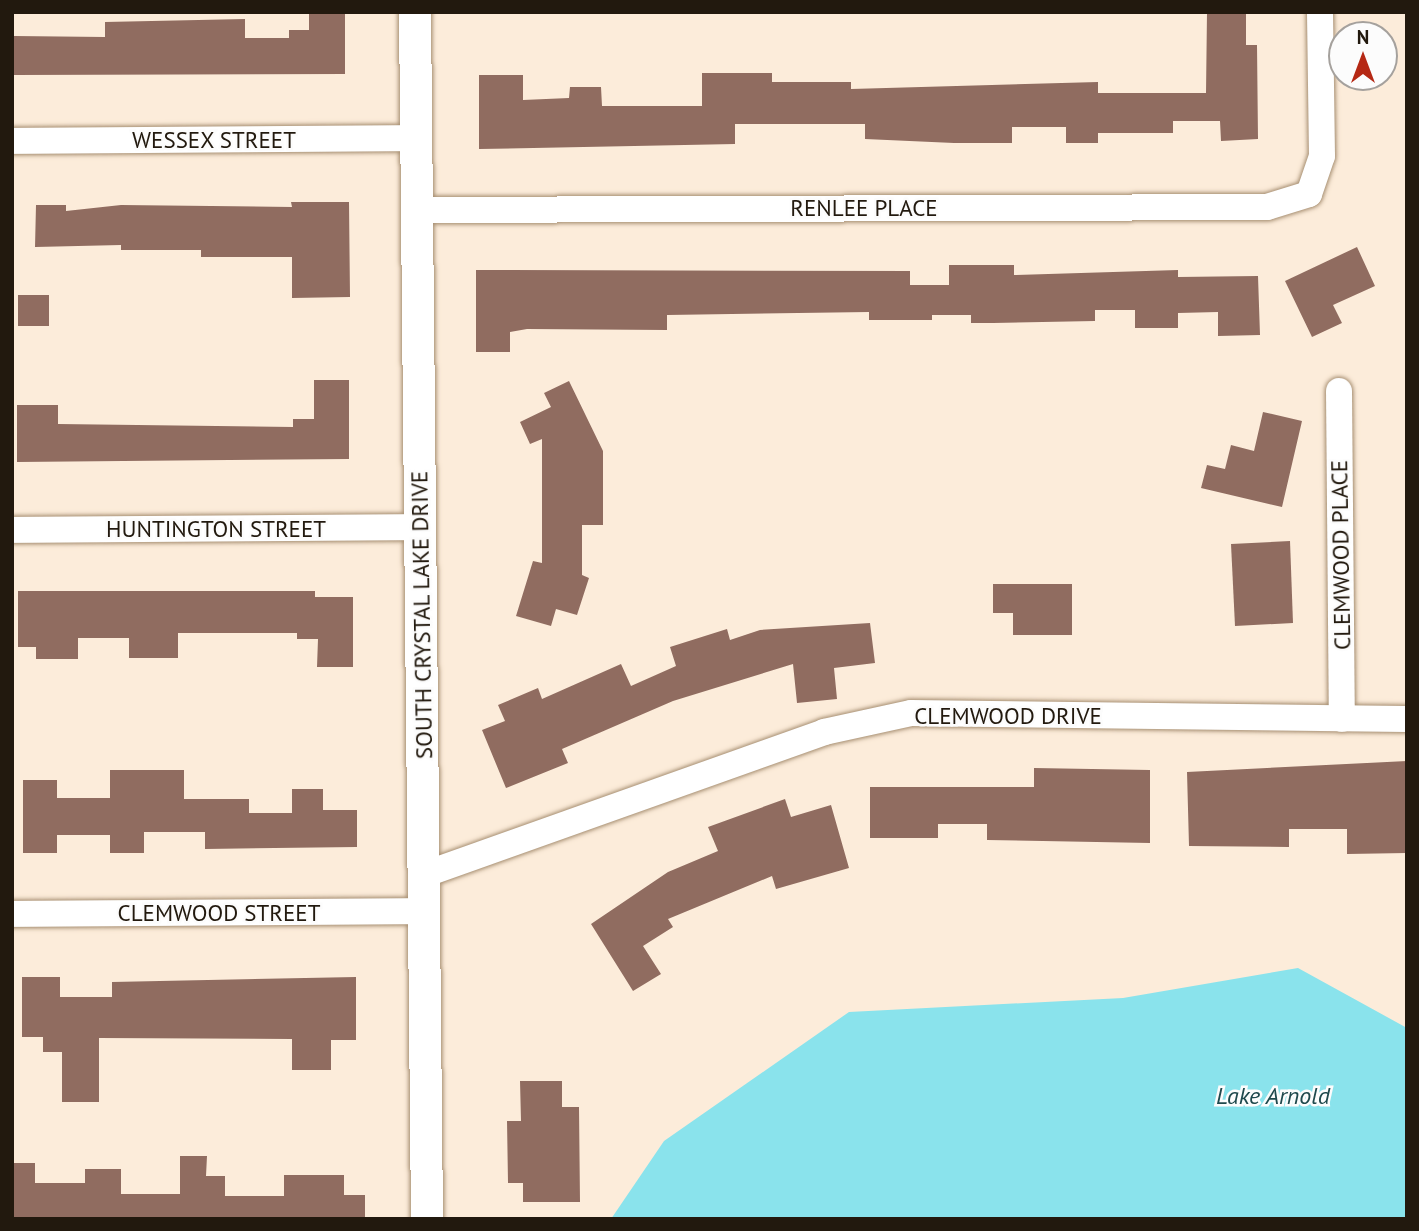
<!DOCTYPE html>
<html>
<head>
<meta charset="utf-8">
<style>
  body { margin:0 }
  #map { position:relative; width:1419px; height:1231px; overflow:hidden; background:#fcecda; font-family:"PT Sans",sans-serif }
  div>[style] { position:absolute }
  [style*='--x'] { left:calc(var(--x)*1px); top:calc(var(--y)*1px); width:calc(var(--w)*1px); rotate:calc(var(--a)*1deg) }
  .water>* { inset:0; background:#8ae3ec }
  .building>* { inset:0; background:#906c60 }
  .roads { filter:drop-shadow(0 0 2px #a78f72) drop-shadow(0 0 2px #a78f72) }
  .minor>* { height:26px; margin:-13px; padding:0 13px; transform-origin:13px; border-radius:13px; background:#fff }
  .tertiary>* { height:32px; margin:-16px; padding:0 16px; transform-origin:16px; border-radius:16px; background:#fff }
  span { translate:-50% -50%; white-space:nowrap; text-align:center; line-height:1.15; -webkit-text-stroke:5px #fcfcfc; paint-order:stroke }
  .street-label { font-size:23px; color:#22190e }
  .water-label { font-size:24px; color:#1f494d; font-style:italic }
  .frame { position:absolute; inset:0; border:14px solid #22190e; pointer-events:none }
  .north { position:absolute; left:1328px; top:21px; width:70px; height:70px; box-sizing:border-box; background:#fcfcfc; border:2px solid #a5a19d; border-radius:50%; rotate:0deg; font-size:19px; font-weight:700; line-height:28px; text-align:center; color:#22190e }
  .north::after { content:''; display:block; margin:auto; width:24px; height:32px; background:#b52814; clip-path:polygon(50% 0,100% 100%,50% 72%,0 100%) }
</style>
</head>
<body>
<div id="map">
  <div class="water">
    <i style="clip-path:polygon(1298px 968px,1407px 1028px,1407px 1219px,611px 1219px,664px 1141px,849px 1012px,1123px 998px)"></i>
  </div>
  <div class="building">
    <i style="clip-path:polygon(309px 12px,345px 12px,345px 74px,14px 75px,14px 36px,105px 37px,105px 22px,245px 19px,245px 38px,289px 38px,289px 30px,309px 30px)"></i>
    <i style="clip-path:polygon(1207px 12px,1246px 12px,1246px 45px,1257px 45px,1258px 139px,1221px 141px,1220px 121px,1173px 121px,1173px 133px,1098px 133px,1098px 143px,1066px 143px,1066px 127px,1012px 127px,1012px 143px,954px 143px,865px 139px,865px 124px,735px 124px,735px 144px,479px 149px,479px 75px,523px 75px,523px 100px,569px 98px,570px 87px,601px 87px,602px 106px,702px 106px,702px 73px,772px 73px,772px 82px,851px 82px,851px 89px,1098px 82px,1098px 93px,1206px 93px)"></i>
    <i style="clip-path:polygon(291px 202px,349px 202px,350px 297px,292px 298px,292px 257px,201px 257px,201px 250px,121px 250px,121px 245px,35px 247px,36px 205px,66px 205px,66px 211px,121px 205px,292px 207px)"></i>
    <i style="clip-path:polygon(1357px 247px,1375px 286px,1333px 305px,1342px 323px,1312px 337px,1285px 281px)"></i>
    <i style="clip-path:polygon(949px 265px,1014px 265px,1014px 275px,1178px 270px,1178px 277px,1258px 276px,1260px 335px,1218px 336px,1218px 312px,1178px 313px,1178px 328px,1135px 328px,1135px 310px,1095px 310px,1095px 321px,993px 323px,971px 323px,971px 315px,932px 315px,932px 320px,869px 320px,869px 312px,667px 315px,667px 330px,527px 329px,510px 332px,510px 352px,476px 352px,476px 270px,910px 271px,910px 285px,949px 285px)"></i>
    <i style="clip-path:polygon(18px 295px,49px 295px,49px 326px,18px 326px)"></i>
    <i style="clip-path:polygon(314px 380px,349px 380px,349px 459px,17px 462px,17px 405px,58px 405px,58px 424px,293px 427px,293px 419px,314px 419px)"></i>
    <i style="clip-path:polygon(569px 381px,603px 451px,603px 525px,582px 525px,582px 575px,589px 578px,577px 615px,556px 609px,551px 626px,516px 616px,533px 561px,542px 563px,542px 439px,530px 444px,520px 422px,551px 407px,544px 393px)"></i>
    <i style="clip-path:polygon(1263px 412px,1302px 421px,1282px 507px,1201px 488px,1207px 465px,1225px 469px,1231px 445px,1254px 451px)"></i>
    <i style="clip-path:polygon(1290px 541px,1293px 623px,1235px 626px,1231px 544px)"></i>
    <i style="clip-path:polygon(993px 584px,1072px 584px,1072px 635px,1013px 635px,1013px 613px,993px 613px)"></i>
    <i style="clip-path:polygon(18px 591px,315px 591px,315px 597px,353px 597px,353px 667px,317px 667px,318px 639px,297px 639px,297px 633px,178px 633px,178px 658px,129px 658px,129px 638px,78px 638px,78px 659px,36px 659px,36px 647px,18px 647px)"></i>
    <i style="clip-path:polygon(870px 623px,875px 663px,834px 668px,837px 699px,797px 703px,793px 664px,673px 701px,562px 749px,568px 763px,506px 788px,482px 730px,505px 721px,498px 705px,538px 688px,542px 699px,621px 664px,631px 686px,676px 666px,670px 647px,727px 629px,730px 640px,760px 630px)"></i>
    <i style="clip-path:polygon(1407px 761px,1407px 853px,1347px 854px,1347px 829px,1289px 829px,1289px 847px,1189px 846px,1187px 772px)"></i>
    <i style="clip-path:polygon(1034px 768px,1150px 770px,1150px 843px,987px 840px,987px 824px,938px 824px,938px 838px,870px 838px,870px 787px,1034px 787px)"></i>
    <i style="clip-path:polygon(110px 770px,184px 770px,184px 799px,249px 799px,249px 813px,292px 813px,292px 789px,323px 789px,323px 810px,357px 810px,357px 847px,205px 849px,205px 832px,144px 832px,144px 853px,110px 853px,110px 835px,57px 835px,57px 853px,23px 853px,23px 780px,57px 780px,57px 798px,110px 798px)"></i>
    <i style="clip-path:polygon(785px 799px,791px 817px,831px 805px,849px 868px,776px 889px,772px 876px,668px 919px,673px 927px,643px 946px,661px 974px,633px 991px,591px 924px,668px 872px,718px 851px,708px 827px)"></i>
    <i style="clip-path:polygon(22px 977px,60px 977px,60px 997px,112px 997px,112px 982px,356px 977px,356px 1040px,331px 1040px,331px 1070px,292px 1070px,292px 1039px,99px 1038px,99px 1102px,62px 1102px,62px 1052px,43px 1052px,43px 1037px,22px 1037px)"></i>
    <i style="clip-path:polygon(520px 1081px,562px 1081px,562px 1107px,579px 1107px,580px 1202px,523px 1202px,523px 1183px,508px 1183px,507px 1121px,521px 1121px)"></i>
    <i style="clip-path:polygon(180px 1156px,207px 1156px,206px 1176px,225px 1176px,225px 1196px,284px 1196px,284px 1175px,344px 1175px,344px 1195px,365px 1195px,365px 1219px,12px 1219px,12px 1163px,35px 1163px,35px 1183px,85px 1183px,85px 1169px,121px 1169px,121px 1194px,180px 1194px)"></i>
  </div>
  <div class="roads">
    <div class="minor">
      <i style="--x:12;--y:141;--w:404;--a:-0.4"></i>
      <i style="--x:418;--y:210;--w:849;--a:-0.2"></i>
      <i style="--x:1267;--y:207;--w:44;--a:-17.2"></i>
      <i style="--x:1309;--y:194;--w:40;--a:-71.1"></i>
      <i style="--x:1322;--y:156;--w:144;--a:-90.8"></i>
      <i style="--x:1339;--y:391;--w:328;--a:89.5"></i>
      <i style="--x:12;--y:530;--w:409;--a:-0.4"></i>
      <i style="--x:426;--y:874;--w:423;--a:-19.6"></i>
      <i style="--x:824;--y:732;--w:89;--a:-12.3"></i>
      <i style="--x:911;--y:713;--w:496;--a:0.7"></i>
      <i style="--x:12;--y:914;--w:414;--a:-0.4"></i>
    </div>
    <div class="tertiary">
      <i style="--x:415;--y:12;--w:1207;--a:89.43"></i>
    </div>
  </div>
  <div class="street-label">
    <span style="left:214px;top:140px">WESSEX STREET</span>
    <span style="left:864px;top:208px">RENLEE PLACE</span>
    <span style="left:216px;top:529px">HUNTINGTON STREET</span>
    <span style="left:1341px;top:555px;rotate:-91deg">CLEMWOOD PLACE</span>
    <span style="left:422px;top:615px;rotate:-91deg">SOUTH CRYSTAL LAKE DRIVE</span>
    <span style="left:1008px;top:716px">CLEMWOOD DRIVE</span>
    <span style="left:219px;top:913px">CLEMWOOD STREET</span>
  </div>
  <div class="water-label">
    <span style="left:1273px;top:1096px">Lake Arnold</span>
  </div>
  <div class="frame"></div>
  <div class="north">N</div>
</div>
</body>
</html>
